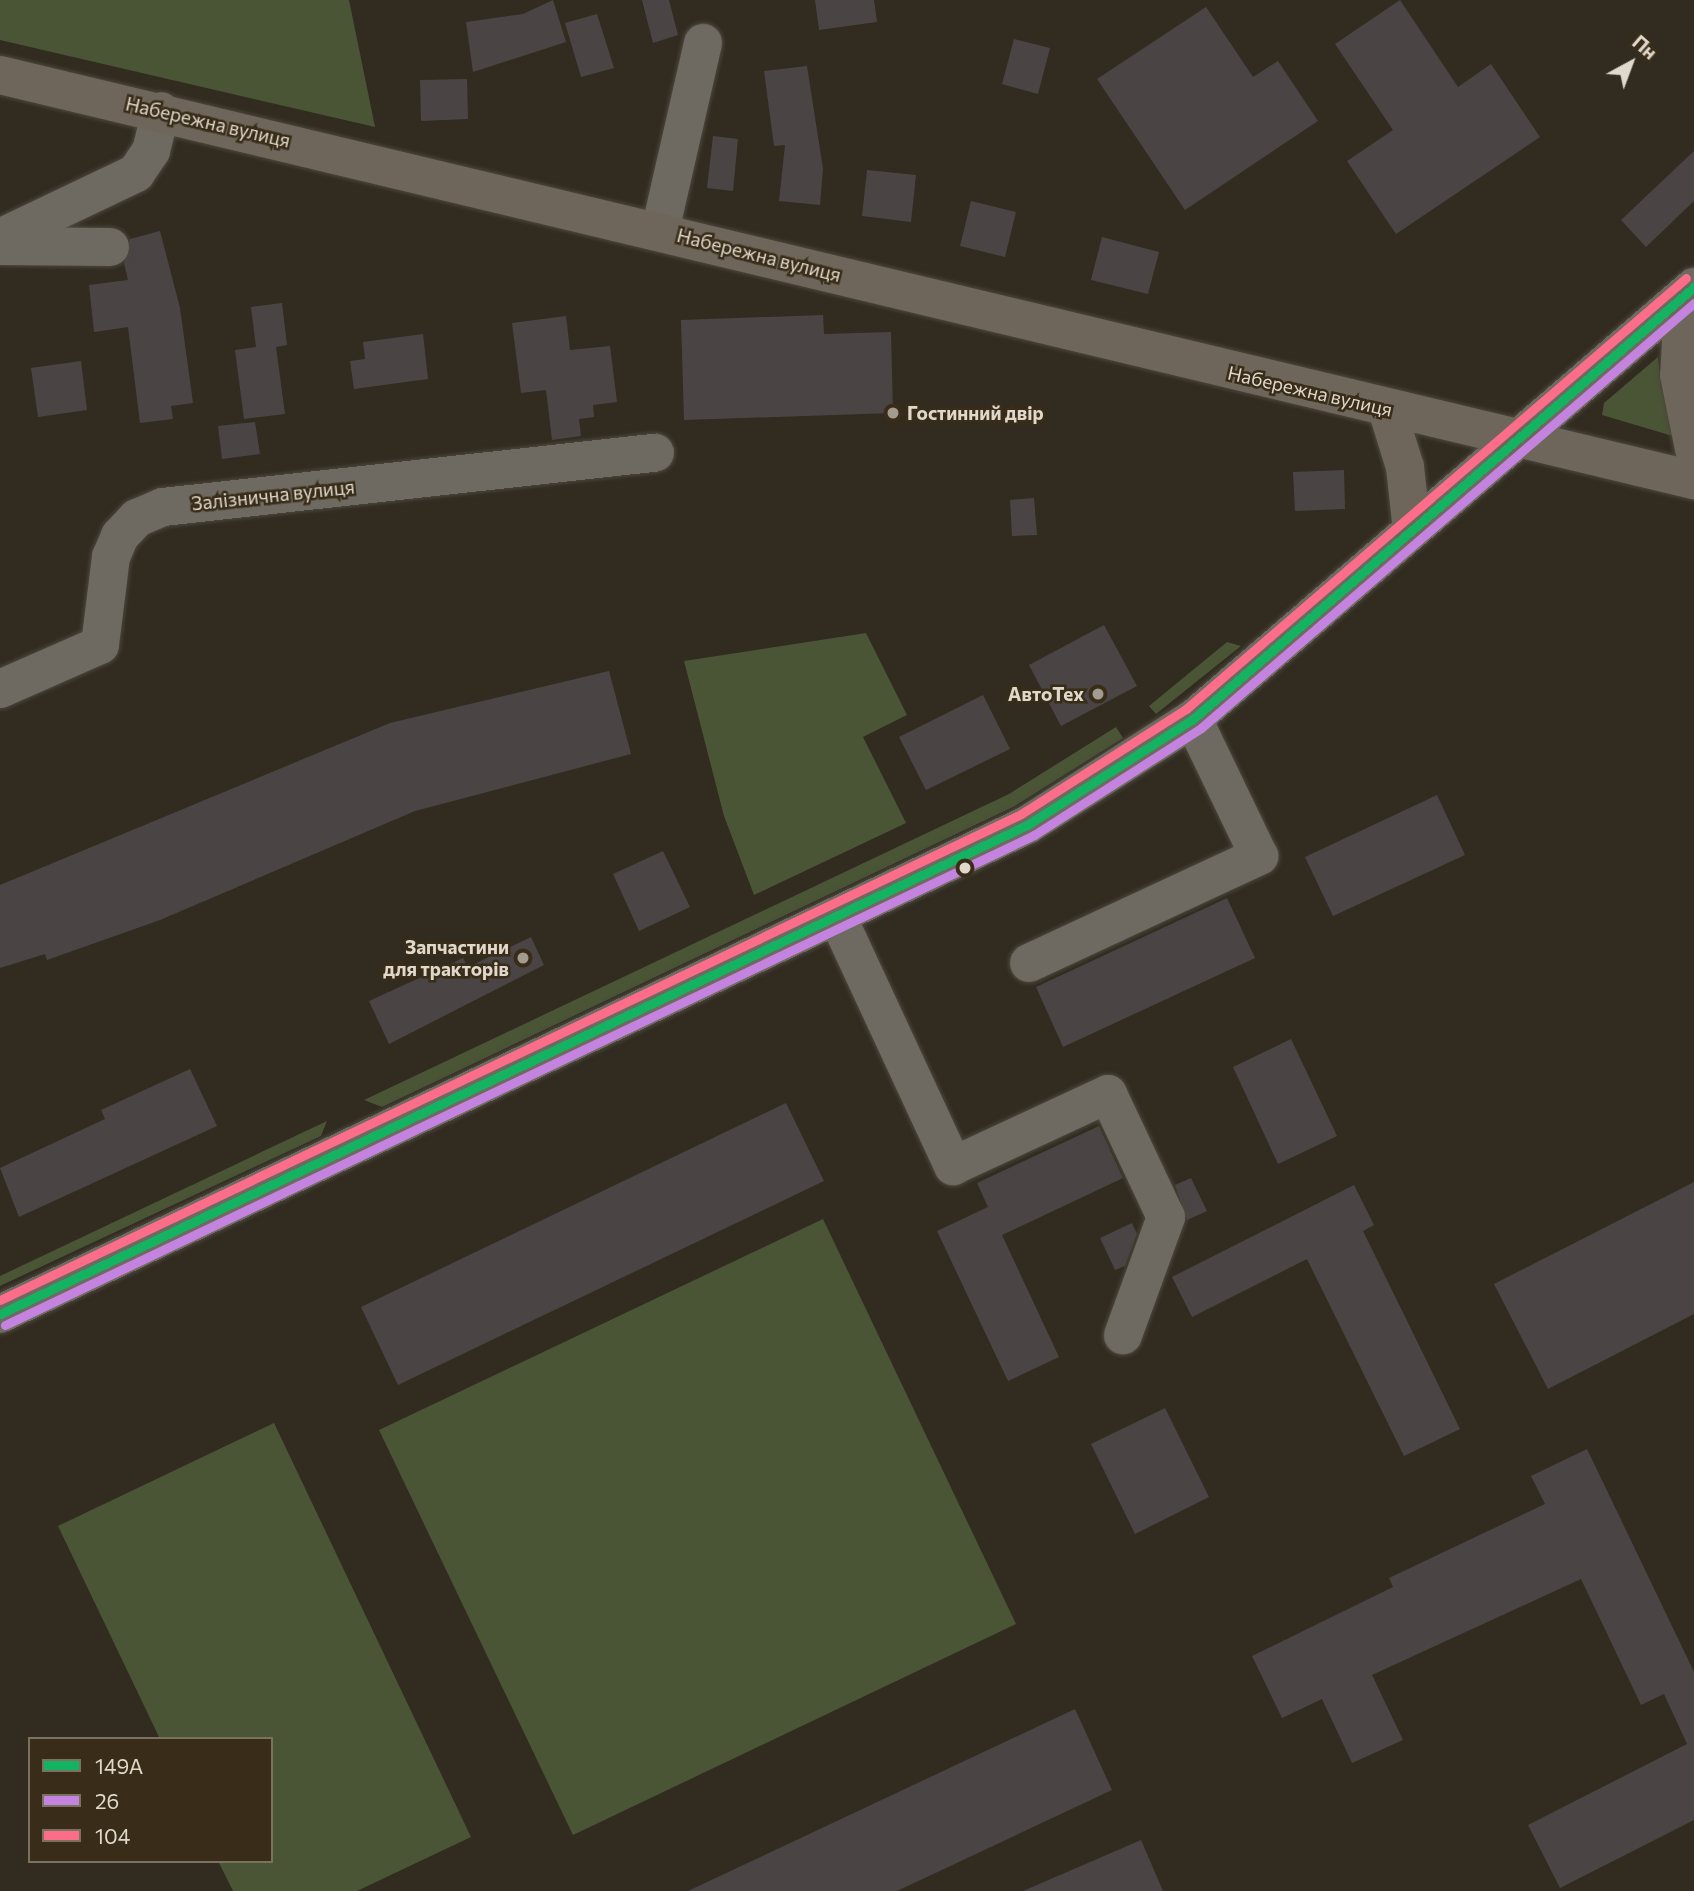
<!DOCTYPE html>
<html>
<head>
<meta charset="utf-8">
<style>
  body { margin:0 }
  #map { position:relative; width:1694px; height:1891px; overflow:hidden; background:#322b20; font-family:Commissioner,sans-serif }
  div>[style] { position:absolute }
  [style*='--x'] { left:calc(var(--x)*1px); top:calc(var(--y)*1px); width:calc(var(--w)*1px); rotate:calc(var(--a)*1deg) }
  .green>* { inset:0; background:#4a5536 }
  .building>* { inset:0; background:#4a4544 }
  .roads { filter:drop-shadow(0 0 2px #4c473d) drop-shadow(0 0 2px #4c473d) }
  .minor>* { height:38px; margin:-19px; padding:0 19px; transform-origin:19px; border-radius:19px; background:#6e6a61 }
  .major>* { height:38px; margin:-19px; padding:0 19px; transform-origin:19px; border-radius:19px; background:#6e665a }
  .bus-1>* { height:9px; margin:-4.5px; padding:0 4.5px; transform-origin:4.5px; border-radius:4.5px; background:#13b361 }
  .bus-2>* { height:9px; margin:-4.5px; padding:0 4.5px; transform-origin:4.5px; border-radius:4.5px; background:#c483df }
  .bus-3>* { height:9px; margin:-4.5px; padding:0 4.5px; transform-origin:4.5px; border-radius:4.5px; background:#fb6d88 }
  .dots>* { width:19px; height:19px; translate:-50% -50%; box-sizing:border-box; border:4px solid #392d19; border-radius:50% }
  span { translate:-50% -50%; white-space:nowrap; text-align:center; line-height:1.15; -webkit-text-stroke:5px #392d19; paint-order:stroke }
  .street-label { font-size:19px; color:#dfd8cb }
  .poi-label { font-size:19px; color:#dfd8cb; font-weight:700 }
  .left { translate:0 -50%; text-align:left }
  .right { translate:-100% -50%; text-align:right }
  .legend { position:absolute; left:28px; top:1737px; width:245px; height:126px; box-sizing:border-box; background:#392d19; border:2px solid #7b7160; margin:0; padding:9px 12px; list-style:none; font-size:21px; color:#dfd8cb }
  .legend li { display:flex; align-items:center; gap:14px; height:35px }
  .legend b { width:35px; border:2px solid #7b7160 }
  .north { position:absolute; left:1596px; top:28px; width:70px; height:70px; -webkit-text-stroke:5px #392d19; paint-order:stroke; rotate:41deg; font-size:19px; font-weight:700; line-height:28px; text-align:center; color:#dfd8cb }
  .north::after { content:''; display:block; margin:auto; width:24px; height:32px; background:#dfd8cb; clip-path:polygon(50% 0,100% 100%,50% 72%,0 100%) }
</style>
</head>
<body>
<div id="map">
  <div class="green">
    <i style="clip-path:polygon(0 0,349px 0,375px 127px,0 40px)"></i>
    <i style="clip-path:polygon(1658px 357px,1661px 386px,1676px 437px,1602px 415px,1604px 403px)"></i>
    <i style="clip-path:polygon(866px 633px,907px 715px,863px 737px,906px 823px,754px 895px,724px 816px,684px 661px)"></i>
    <i style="clip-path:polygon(1227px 642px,1241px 646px,1156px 714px,1149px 706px)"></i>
    <i style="clip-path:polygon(1116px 727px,1123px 738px,1015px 806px,382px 1107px,364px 1100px,1009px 794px)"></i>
    <i style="clip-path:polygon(327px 1121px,321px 1136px,0 1286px,0 1276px)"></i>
    <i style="clip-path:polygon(823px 1219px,1016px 1624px,573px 1835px,379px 1430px)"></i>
    <i style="clip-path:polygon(274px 1423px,471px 1837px,357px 1891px,233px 1891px,218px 1861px,271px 1861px,271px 1739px,160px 1739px,58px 1526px)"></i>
  </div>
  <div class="building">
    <i style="clip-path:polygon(553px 0,566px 42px,473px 72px,466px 22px,523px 14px)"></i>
    <i style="clip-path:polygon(642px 0,669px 0,678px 35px,653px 43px)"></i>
    <i style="clip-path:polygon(815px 0,874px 0,877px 22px,819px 30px)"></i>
    <i style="clip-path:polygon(1400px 0,1458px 87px,1491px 64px,1540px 137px,1396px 234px,1347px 161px,1393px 130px,1335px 44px)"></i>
    <i style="clip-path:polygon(1206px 7px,1253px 77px,1278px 61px,1318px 121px,1185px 210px,1097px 79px)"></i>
    <i style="clip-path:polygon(597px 14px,614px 68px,581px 77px,565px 23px)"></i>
    <i style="clip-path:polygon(1014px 39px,1050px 48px,1038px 94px,1002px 84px)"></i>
    <i style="clip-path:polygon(807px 66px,823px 169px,820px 205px,779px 201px,785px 145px,774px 146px,764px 71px)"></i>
    <i style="clip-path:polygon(467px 79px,468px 119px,421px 121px,420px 80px)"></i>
    <i style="clip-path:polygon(713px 136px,738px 139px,733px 191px,707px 188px)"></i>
    <i style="clip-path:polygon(1694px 151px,1694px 201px,1646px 247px,1621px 220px)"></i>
    <i style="clip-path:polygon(867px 170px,916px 175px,911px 222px,862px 216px)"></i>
    <i style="clip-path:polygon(971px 201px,1016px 212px,1005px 257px,960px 246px)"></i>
    <i style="clip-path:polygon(160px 231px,180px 308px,193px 403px,171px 406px,173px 419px,140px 423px,128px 327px,94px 332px,89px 285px,128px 280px,124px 263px,130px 239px)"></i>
    <i style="clip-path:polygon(1102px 237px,1159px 252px,1148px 294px,1091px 280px)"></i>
    <i style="clip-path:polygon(282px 303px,287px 345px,276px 347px,285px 414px,244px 419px,235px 350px,256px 347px,251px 307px)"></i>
    <i style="clip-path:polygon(823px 315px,824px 334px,891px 332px,893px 413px,684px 420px,681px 320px)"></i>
    <i style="clip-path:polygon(566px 316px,570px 350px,610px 346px,617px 402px,593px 405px,594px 417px,579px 419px,581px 436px,552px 440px,546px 390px,521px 393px,512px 323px)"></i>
    <i style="clip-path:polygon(423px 334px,428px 379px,354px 389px,350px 361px,365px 359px,363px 342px)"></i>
    <i style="clip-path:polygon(81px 361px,87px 410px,38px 417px,31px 368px)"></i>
    <i style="clip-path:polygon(255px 422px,260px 454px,222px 459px,218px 426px)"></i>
    <i style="clip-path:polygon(1344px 470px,1345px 509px,1295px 511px,1293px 472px)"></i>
    <i style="clip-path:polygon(1034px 498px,1037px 535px,1012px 536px,1010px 500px)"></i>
    <i style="clip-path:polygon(1104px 625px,1137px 686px,1061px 726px,1029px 665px)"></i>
    <i style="clip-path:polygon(609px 671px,631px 754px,415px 811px,160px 920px,47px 960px,45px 954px,0 968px,0 885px,390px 723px)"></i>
    <i style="clip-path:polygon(983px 695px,1010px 749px,926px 790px,899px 737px)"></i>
    <i style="clip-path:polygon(1437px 795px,1465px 855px,1333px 916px,1305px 857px)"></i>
    <i style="clip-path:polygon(663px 851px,690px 907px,639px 931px,613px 874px)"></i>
    <i style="clip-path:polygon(1227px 898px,1255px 958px,1063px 1047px,1036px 987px)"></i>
    <i style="clip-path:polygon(531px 937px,544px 965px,389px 1044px,369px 1001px,463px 958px,468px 967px)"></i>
    <i style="clip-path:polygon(1291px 1039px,1337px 1136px,1278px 1164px,1233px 1067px)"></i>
    <i style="clip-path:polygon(190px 1069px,217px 1126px,19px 1217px,0 1168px,105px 1119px,101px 1110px)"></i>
    <i style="clip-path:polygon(786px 1103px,824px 1181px,398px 1385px,361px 1307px)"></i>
    <i style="clip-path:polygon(1099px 1126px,1123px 1178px,1002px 1235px,1059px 1357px,1008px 1381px,937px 1231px,988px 1207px,977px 1183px)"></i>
    <i style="clip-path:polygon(1191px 1178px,1207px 1211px,1187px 1220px,1175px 1185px)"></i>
    <i style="clip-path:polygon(1694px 1182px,1694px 1314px,1548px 1389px,1494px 1284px)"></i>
    <i style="clip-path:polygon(1354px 1185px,1374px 1225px,1363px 1231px,1460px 1429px,1404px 1456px,1307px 1259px,1192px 1317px,1172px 1277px)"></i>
    <i style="clip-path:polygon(1132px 1223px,1137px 1234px,1125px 1266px,1115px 1270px,1100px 1238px)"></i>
    <i style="clip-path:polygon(1165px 1408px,1209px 1497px,1135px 1534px,1091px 1444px)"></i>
    <i style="clip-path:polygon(1587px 1449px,1694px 1672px,1694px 1820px,1560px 1888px,1528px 1825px,1687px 1744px,1664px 1694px,1641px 1705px,1581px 1579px,1372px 1675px,1403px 1740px,1352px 1763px,1322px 1699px,1282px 1718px,1252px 1656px,1393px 1587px,1389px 1578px,1545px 1504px,1531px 1476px)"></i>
    <i style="clip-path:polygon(1075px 1709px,1112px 1790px,897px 1891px,688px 1891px)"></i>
    <i style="clip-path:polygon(1141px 1840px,1163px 1891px,1023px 1891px)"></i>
  </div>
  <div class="roads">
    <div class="minor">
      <i style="--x:660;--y:231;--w:193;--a:-77.1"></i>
      <i style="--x:0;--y:238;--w:151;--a:-25.5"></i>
      <i style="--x:136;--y:173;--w:27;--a:-56"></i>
      <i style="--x:151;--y:151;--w:41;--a:-76"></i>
      <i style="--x:0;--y:246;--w:110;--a:0.5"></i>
      <i style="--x:0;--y:689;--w:109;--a:-23.7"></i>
      <i style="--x:100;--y:645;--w:89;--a:-82.9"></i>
      <i style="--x:111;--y:557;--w:23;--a:-67"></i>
      <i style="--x:120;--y:536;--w:25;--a:-47"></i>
      <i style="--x:137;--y:518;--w:28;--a:-23"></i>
      <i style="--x:163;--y:507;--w:495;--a:-6.3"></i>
      <i style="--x:837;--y:916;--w:276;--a:65.1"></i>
      <i style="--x:953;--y:1166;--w:171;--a:-24.9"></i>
      <i style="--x:1108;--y:1094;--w:136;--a:64.8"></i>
      <i style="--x:1166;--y:1217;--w:126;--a:110"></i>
      <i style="--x:1029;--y:963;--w:254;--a:-24.9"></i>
      <i style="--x:1259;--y:856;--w:152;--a:-115.7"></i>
      <i style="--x:0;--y:1314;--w:1137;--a:-25.46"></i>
      <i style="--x:1027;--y:825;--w:197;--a:-32.6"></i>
      <i style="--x:1193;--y:719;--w:662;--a:-40.77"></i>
    </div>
    <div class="major">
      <i style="--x:0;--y:75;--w:1742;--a:13.45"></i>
      <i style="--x:1694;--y:304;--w:39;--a:109"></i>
      <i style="--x:1681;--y:341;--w:34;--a:93"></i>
      <i style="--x:1679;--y:375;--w:76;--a:78.5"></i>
      <i style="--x:1387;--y:409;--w:61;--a:72.8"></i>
      <i style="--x:1405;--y:467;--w:63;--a:83.7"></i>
    </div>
  </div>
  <div class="bus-1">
    <i style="--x:0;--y:1314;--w:1137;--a:-25.46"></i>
    <i style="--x:1027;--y:825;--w:197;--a:-32.6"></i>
    <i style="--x:1193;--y:719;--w:662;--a:-40.77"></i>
  </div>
  <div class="bus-2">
    <i style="--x:5;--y:1325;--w:1140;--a:-25.46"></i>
    <i style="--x:1034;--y:835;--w:198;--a:-32.6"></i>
    <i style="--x:1201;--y:728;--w:651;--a:-40.76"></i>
  </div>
  <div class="bus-3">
    <i style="--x:0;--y:1300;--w:1131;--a:-25.45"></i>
    <i style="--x:1021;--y:814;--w:196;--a:-32.5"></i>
    <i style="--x:1186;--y:709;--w:660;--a:-40.76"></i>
  </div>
  <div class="dots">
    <i style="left:893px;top:413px;background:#a29b8f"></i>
    <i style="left:1098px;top:694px;background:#a29b8f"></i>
    <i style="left:965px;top:868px;background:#dfd8cb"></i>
    <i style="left:523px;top:958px;background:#a29b8f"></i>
  </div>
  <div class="street-label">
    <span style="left:208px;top:122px;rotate:13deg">Набережна вулиця</span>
    <span style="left:759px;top:255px;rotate:14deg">Набережна вулиця</span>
    <span style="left:1310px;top:391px;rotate:13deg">Набережна вулиця</span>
    <span style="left:273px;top:495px;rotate:-6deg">Залізнична вулиця</span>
  </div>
  <div class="poi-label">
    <span class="left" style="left:907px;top:413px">Гостинний двір</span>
    <span class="right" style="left:1084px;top:694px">АвтоТех</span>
    <span class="right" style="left:509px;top:958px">Запчастини<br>для тракторів</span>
  </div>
  <ul class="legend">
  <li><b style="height:9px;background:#13b361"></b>149А</li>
  <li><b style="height:9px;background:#c483df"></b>26</li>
  <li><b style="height:9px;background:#fb6d88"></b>104</li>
  </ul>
  <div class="north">Пн</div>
</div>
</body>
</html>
